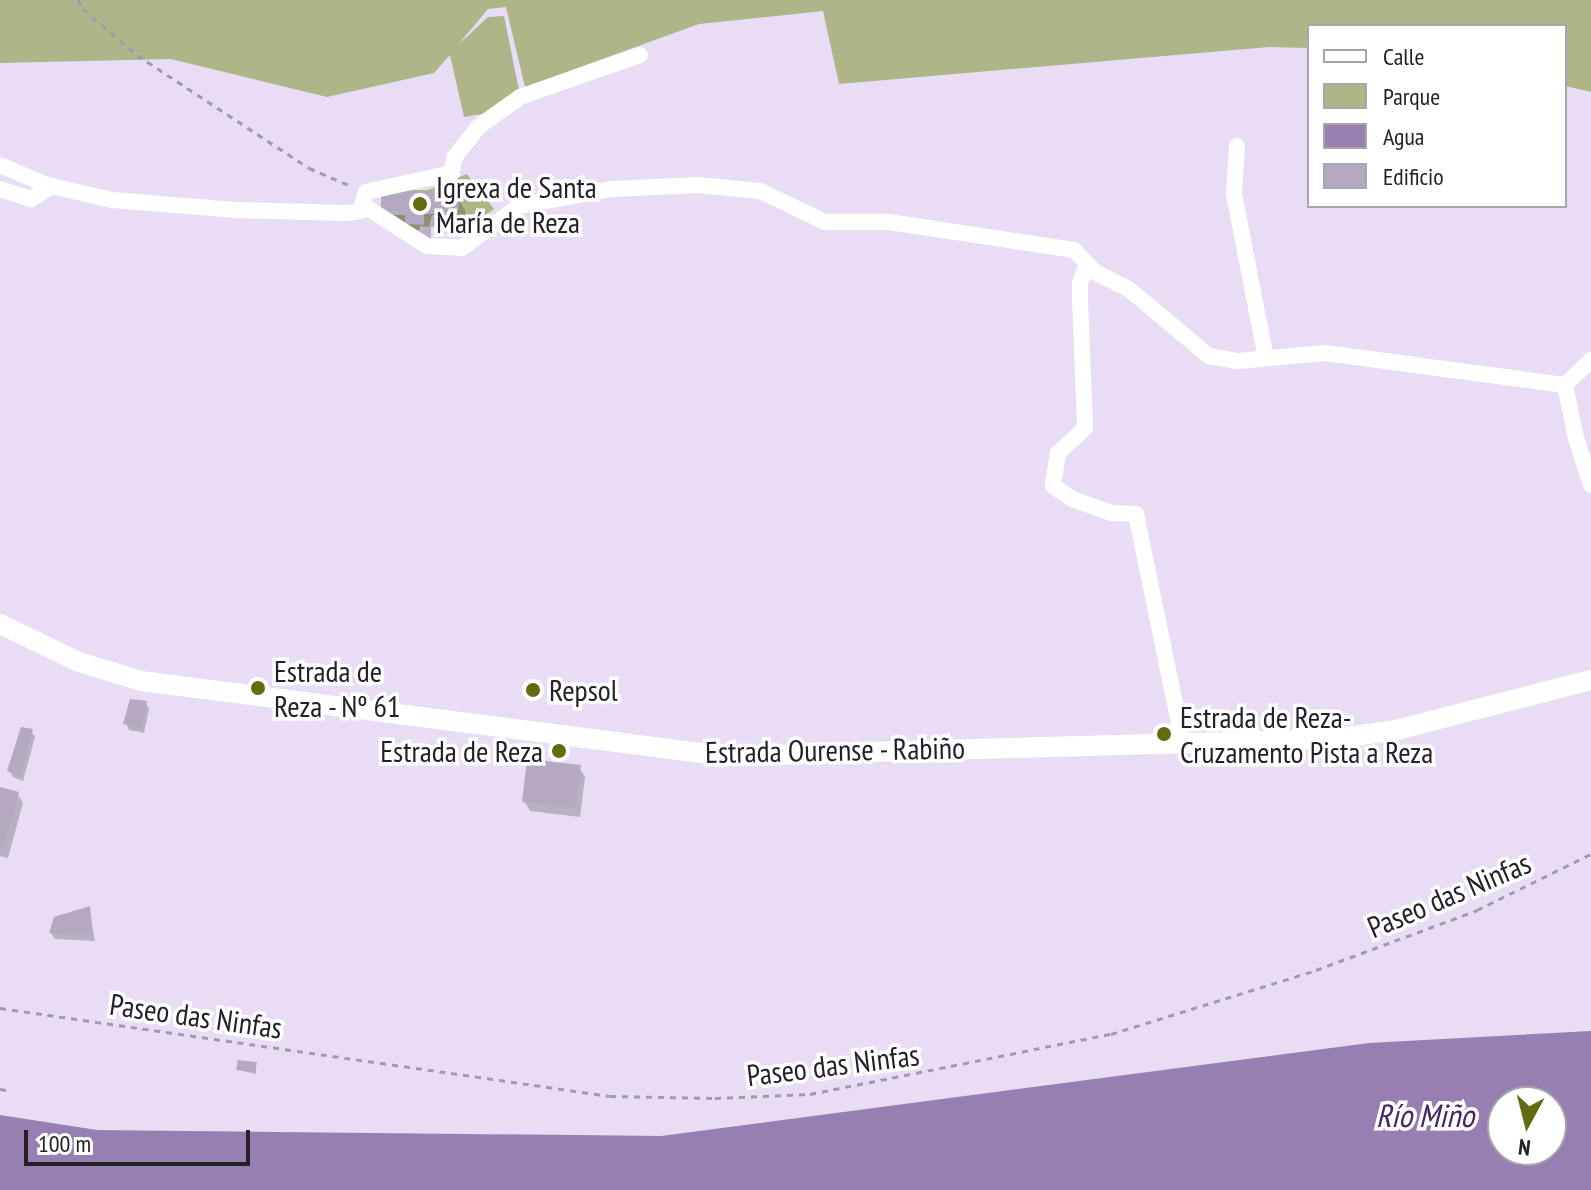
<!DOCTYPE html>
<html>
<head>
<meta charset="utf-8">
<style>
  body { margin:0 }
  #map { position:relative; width:1591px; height:1190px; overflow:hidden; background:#e8ddf4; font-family:"PT Sans Narrow",sans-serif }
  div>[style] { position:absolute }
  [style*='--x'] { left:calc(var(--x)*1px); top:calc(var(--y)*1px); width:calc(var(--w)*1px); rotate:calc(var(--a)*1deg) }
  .green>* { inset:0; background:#aeb589 }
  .water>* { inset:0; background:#987fb2 }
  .shadow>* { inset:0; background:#0003 }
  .building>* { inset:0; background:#b4a9c0 }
  .path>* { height:3px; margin-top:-1.5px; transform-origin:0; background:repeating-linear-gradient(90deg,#a29aab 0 6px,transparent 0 12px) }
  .minor>* { height:16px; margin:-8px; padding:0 8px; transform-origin:8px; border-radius:8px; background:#fff }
  .major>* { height:20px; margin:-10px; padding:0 10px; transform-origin:10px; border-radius:10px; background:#fff }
  .dots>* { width:22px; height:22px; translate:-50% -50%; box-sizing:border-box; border:4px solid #fff; border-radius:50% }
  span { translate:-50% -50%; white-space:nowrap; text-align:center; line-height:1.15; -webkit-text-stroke:7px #fff; paint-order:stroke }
  .poi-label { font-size:30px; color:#242028 }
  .left { translate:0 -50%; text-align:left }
  .right { translate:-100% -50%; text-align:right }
  .street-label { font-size:30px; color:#242028 }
  .water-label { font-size:32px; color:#472564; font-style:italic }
  .legend { position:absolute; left:1307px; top:24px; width:260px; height:184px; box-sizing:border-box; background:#fff; border:2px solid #a7a6a9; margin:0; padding:10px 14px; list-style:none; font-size:24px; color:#242028 }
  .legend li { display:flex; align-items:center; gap:16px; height:40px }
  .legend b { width:40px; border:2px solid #a7a6a9 }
  .north { position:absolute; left:1487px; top:1086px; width:80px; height:80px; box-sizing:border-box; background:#fff; border:2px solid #a7a6a9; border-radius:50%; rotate:187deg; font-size:22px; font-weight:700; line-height:32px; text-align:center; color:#242028 }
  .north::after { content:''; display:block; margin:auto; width:28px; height:36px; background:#626b10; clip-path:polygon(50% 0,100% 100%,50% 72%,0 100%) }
  .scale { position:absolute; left:24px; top:1130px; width:226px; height:36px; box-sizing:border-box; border:4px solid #242028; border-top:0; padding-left:10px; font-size:24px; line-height:28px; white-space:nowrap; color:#242028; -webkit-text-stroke:6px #fff; paint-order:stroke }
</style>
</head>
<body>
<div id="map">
  <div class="green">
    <i style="clip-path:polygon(0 0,1591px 0,1591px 92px,1565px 86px,1565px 26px,1309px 26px,1309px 48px,1269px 47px,839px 84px,823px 11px,699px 24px,525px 87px,506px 7px,488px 9px,458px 45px,488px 17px,504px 16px,519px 90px,488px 113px,464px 117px,450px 55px,434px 73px,327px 97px,171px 59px,0 63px)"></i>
    <i style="clip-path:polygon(467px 174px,494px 209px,481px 218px,470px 221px,470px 218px,432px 215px,429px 227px,420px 226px,418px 234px,381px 215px,406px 190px,428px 190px)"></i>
  </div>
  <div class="water">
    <i style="clip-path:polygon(evenodd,1591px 1031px,1591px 1190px,0 1190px,0 1115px,97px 1130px,661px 1136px,1369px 1043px,1591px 1031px,1503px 1102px,1551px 1102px,1551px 1150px,1503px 1150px,1503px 1102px)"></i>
  </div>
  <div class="shadow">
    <i style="clip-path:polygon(457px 197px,465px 210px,465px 227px,431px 227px,431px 238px,415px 237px,383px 214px)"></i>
    <i style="clip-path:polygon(146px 703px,149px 709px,144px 733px,129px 730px,126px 723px)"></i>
    <i style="clip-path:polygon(31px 731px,35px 737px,23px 781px,13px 777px,10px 771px)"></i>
    <i style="clip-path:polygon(579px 767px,585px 777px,580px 817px,530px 811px,524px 801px)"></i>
    <i style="clip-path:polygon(0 789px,17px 793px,23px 803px,8px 858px,0 856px)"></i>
    <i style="clip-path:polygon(89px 909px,95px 941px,55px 939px,51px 933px,56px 919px)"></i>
    <i style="clip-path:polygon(256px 1064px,256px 1074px,238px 1070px)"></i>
  </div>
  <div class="building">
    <i style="clip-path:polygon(406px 190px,459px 195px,458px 214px,424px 214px,424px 225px,405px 224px,405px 215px,381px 215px,381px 192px)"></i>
    <i style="clip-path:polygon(130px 699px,147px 701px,141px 728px,123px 724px)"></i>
    <i style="clip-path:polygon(21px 727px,33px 729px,20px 777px,7px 771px)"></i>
    <i style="clip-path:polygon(527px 759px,581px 765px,575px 808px,522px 802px)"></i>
    <i style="clip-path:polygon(0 787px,19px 792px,3px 849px,0 848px)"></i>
    <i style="clip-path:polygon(90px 906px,93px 935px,49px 933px,54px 917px)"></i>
    <i style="clip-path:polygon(238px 1060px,257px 1062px,255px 1072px,236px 1070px)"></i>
  </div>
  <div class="path">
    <i style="--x:78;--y:0;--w:10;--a:61"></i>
    <i style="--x:83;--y:9;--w:71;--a:40.4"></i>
    <i style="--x:137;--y:55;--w:206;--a:33.3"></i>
    <i style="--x:309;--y:168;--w:46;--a:23.2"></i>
    <i style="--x:0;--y:1008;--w:616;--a:8.21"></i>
    <i style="--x:610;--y:1096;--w:105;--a:1.1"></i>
    <i style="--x:715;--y:1098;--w:95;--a:-2.4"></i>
    <i style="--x:810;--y:1094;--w:307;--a:-11.3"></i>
    <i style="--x:1111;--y:1034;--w:215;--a:-17.3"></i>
    <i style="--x:1316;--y:970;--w:172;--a:-20.4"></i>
    <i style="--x:1477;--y:910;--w:127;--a:-26.2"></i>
    <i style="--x:0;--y:1089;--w:11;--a:10"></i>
  </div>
  <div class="minor">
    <i style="--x:1237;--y:146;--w:48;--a:93.6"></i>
    <i style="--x:1234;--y:194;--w:167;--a:79"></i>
    <i style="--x:0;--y:165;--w:51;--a:23.1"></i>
    <i style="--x:47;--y:185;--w:67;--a:13"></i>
    <i style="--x:112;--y:200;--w:123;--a:4.6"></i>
    <i style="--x:235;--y:210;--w:113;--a:1.5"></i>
    <i style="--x:348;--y:213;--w:21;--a:-11"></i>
    <i style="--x:369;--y:209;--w:69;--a:32.5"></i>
    <i style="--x:427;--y:246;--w:35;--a:3"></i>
    <i style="--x:462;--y:248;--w:71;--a:-36.4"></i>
    <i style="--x:519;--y:206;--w:94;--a:-10.5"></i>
    <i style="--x:611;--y:189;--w:88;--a:-2.6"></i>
    <i style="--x:699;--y:185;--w:61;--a:5.6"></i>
    <i style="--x:760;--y:191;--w:72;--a:25.5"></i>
    <i style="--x:825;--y:222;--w:64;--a:0"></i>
    <i style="--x:889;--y:222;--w:187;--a:8.6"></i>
    <i style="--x:1074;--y:250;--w:30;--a:46"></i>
    <i style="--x:1095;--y:272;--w:39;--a:27"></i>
    <i style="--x:1130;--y:290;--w:103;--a:39.9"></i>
    <i style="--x:1209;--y:356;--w:29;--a:10"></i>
    <i style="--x:1238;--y:361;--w:87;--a:-5.3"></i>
    <i style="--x:1325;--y:353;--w:242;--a:7.6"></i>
    <i style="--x:0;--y:189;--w:33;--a:18"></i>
    <i style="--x:31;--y:199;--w:25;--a:-32"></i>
    <i style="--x:360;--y:211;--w:20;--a:-72"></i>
    <i style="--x:366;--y:192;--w:88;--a:-12.5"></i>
    <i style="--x:452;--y:173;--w:15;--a:-82"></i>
    <i style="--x:454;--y:158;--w:39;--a:-52"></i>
    <i style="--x:478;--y:127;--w:52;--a:-35.5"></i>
    <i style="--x:520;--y:97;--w:127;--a:-19.3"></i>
    <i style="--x:1087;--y:264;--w:20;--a:110"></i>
    <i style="--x:1080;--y:283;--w:18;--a:90"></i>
    <i style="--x:1080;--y:301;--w:127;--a:87.7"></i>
    <i style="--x:1085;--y:428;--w:37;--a:137"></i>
    <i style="--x:1058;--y:453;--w:33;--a:99"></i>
    <i style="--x:1053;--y:486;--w:23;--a:34"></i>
    <i style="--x:1072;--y:499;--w:41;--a:19.7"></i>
    <i style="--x:1111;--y:513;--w:25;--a:2"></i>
    <i style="--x:1136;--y:514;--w:234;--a:78.4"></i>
    <i style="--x:1591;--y:360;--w:36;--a:136"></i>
    <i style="--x:1565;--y:385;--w:54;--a:78.3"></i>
    <i style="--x:1576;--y:438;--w:49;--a:72.3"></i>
  </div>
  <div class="major">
    <i style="--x:0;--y:624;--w:88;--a:25.7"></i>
    <i style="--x:79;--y:662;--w:65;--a:17"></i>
    <i style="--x:141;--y:681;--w:589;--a:7.32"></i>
    <i style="--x:725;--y:756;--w:608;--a:-1.6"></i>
    <i style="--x:1333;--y:739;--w:64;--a:-8.1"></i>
    <i style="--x:1396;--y:730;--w:201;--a:-14.4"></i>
  </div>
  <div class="dots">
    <i style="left:420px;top:204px;background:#626b10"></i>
    <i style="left:258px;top:688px;background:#626b10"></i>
    <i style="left:533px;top:690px;background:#626b10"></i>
    <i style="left:1164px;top:734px;background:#626b10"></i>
    <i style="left:559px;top:751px;background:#626b10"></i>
  </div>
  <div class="poi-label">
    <span class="left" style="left:436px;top:204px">Igrexa de Santa<br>María de Reza</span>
    <span class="left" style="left:274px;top:688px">Estrada de<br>Reza - Nº 61</span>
    <span class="left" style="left:549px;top:690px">Repsol</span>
    <span class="left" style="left:1180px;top:734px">Estrada de Reza-<br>Cruzamento Pista a Reza</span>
    <span class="right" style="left:543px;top:751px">Estrada de Reza</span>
  </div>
  <div class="street-label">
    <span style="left:835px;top:750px;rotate:-1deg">Estrada Ourense - Rabiño</span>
    <span style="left:1449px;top:895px;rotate:-23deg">Paseo das Ninfas</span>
    <span style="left:196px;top:1016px;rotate:8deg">Paseo das Ninfas</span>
    <span style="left:833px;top:1065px;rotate:-7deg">Paseo das Ninfas</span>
  </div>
  <div class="water-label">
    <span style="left:1425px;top:1115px">Río Miño</span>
  </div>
  <ul class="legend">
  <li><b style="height:10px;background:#fff"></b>Calle</li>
  <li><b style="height:22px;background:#aeb589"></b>Parque</li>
  <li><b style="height:22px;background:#987fb2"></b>Agua</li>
  <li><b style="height:22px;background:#b4a9c0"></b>Edificio</li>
  </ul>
  <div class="north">N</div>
  <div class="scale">100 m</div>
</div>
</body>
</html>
